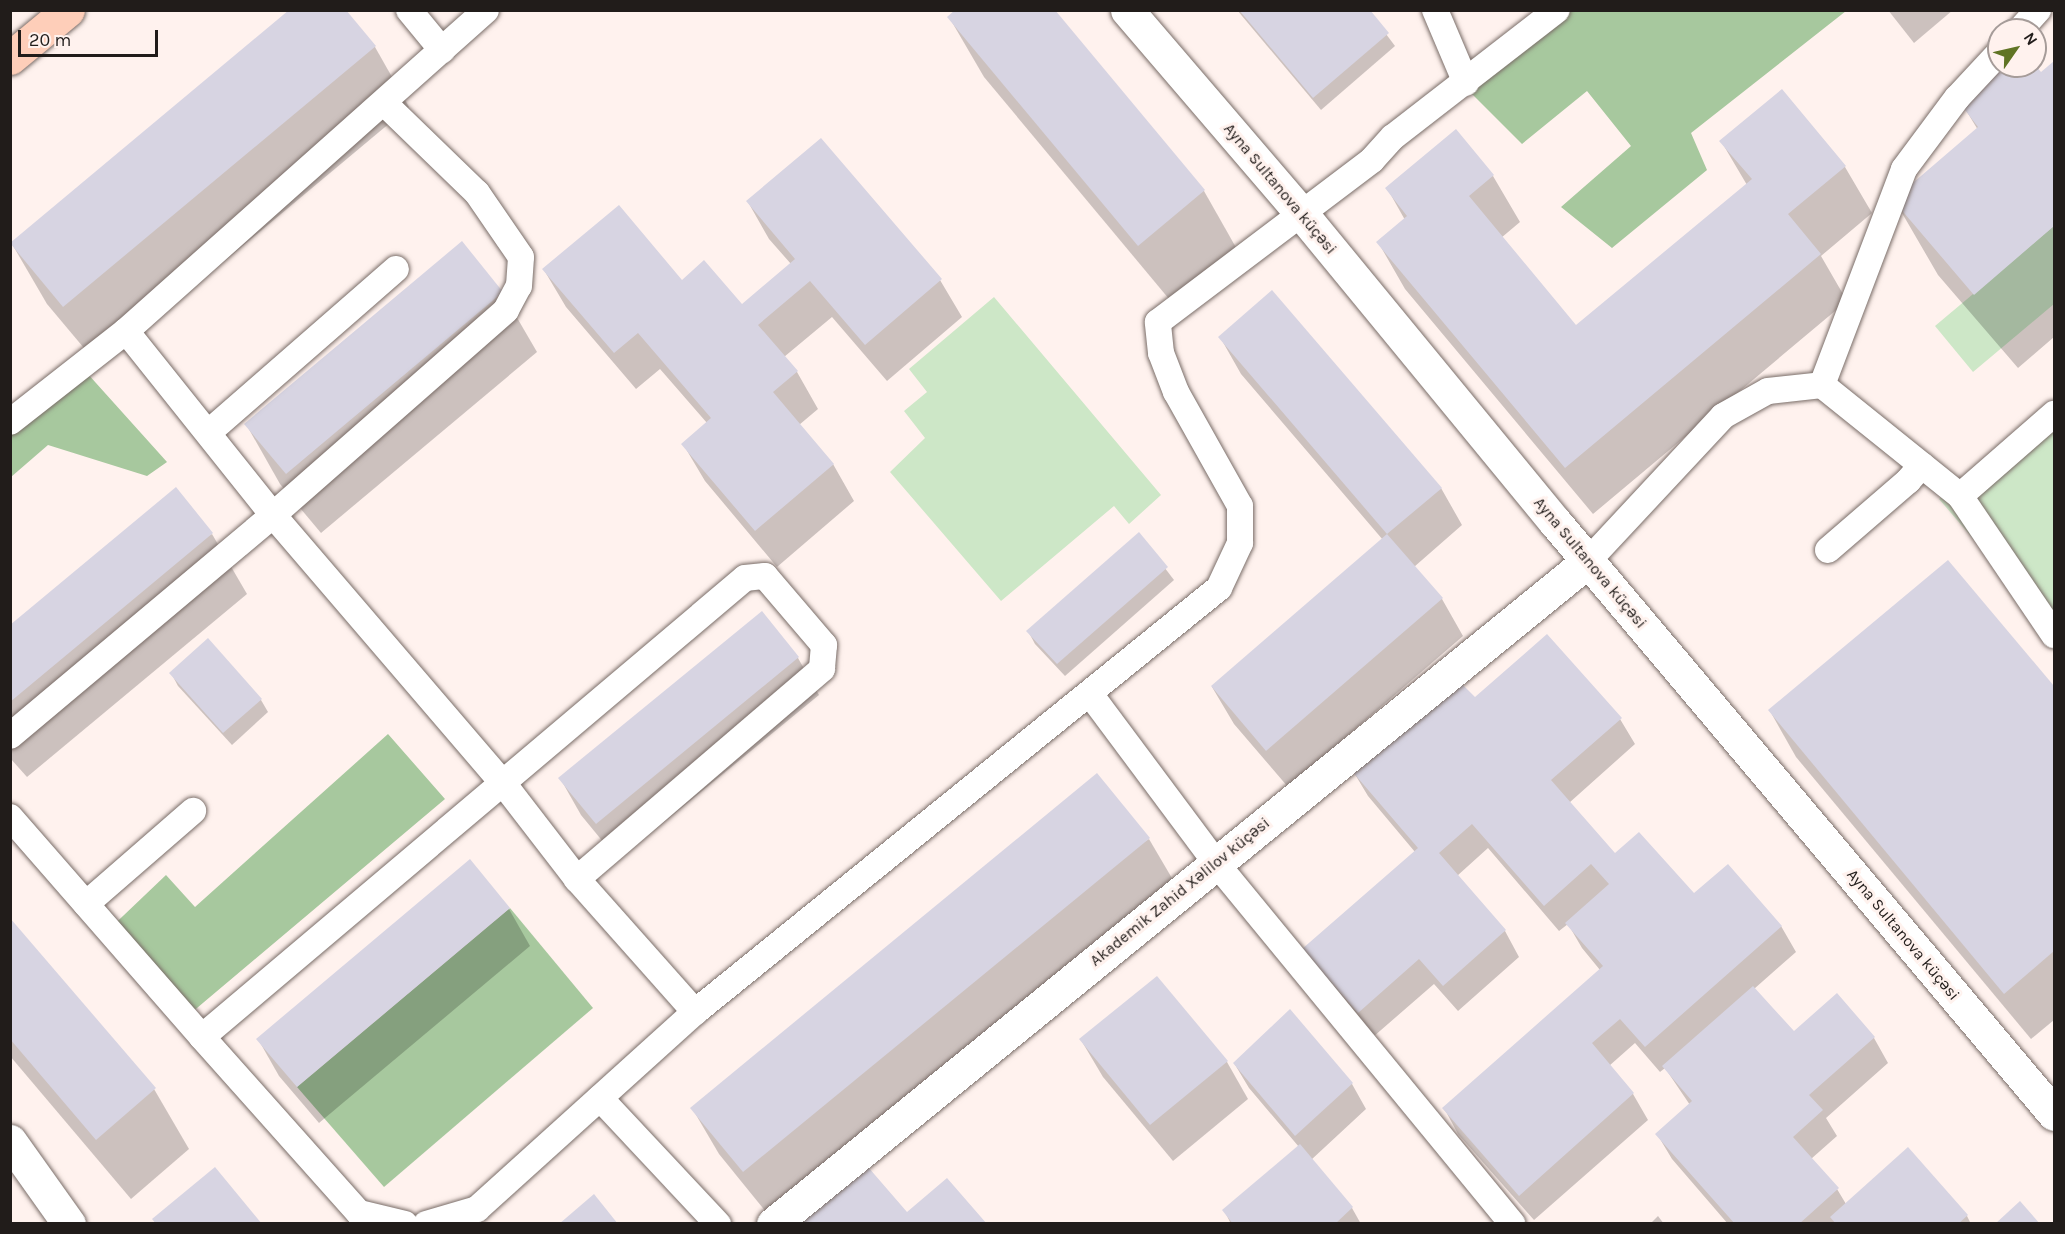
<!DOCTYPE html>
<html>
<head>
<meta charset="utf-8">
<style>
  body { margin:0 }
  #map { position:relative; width:2065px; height:1234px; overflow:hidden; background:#fff2ee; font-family:Karla,sans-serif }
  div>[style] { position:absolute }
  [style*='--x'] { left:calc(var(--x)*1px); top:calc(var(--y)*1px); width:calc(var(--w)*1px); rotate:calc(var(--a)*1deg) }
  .green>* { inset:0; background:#cde7c7 }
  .forest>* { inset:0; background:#a7c89e }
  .shadow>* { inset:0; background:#0003 }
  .building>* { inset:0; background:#d7d4e2 }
  .roads { filter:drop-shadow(0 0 2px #7a6d68) drop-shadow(0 0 2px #7a6d68) }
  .service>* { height:26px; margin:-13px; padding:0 13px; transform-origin:13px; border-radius:13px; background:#fff }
  .minor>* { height:33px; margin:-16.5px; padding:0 16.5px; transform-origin:16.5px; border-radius:16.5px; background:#fff }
  .tertiary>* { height:33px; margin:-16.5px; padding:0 16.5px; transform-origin:16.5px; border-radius:16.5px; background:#fff }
  .secondary>* { height:33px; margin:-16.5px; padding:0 16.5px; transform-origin:16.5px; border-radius:16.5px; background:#fff }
  .primary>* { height:33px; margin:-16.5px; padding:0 16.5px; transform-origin:16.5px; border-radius:16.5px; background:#feceb9 }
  span { translate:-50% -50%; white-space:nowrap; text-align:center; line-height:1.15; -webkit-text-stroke:6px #fff2ee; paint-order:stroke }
  .street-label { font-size:16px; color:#211c1a }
  .frame { position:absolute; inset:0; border:12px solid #211c1a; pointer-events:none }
  .north { position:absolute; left:1987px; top:18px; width:60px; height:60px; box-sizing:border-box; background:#fff2ee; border:2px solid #a69c99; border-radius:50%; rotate:56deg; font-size:16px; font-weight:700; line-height:24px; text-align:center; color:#211c1a }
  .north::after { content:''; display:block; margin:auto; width:21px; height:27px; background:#607424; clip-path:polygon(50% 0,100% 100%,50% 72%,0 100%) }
  .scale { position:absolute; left:18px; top:30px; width:140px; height:27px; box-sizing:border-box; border:3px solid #211c1a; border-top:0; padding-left:8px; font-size:18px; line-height:21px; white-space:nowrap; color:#211c1a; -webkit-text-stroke:4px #fff2ee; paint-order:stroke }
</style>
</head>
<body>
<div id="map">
  <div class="green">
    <i style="clip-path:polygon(2054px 226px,2054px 304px,1973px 372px,1935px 326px)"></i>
    <i style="clip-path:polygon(994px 297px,1161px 495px,1129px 524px,1114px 506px,1001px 601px,890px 472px,925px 438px,904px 411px,927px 392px,909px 369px)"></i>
    <i style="clip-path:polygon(2054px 402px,2054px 633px,1939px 499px)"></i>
  </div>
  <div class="forest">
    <i style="clip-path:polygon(1565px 11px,1846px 11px,1691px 133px,1707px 170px,1612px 248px,1561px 207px,1631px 146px,1587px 91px,1522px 144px,1468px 90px)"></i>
    <i style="clip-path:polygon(78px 363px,167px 462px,147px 476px,48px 445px,11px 477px,11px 421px)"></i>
    <i style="clip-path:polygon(388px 734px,445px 799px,178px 1024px,102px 936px,166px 875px,195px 907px)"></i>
    <i style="clip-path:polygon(510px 908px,593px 1008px,384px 1187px,297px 1087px)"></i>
  </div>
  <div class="shadow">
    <i style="clip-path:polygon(344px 10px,375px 47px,409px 107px,99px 366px,47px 304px,12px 244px)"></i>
    <i style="clip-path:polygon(1053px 10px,1204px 191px,1238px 251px,1174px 305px,984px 77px,949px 17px)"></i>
    <i style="clip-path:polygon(1237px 10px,1368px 10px,1395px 46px,1321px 110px)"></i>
    <i style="clip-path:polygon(1888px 10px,1953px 10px,1914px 43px)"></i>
    <i style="clip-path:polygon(2054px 63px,2054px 337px,2018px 368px,1938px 275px,1895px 201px,1978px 130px,1964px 107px,2009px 66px,2034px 66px,2041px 75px)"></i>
    <i style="clip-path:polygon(1782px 91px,1845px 167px,1872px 213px,1821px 256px,1847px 301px,1593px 514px,1405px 289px,1378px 242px,1405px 220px,1387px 188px,1493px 176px,1520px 222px,1501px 238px,1576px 327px,1747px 185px,1721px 141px)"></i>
    <i style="clip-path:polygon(821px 140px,940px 280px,962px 317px,887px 381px,832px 317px,784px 357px,797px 372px,818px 409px,799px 425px,833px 464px,854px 501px,777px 567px,705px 481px,683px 444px,707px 423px,660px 369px,636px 389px,566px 307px,544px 270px,682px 282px,741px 306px,791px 264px,769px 239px,748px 202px)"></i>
    <i style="clip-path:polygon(502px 292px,537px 352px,321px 533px,280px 484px,246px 424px)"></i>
    <i style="clip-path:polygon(1220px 337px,1441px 488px,1462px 525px,1414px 567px,1442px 599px,1463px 636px,1288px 787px,1234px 724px,1212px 687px,1383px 540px,1241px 374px)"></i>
    <i style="clip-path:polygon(212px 534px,247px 594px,27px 777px,10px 758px,10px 627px)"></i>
    <i style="clip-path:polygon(1139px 534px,1174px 580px,1065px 676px,1035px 644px,1028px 631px)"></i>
    <i style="clip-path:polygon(1948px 562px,2054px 689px,2054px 1020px,2031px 1039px,1796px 757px,1770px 711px)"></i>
    <i style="clip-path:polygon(761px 613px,798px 658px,819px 695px,618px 860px,581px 815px,560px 778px)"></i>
    <i style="clip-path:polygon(171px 673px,261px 700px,268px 712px,232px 745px,178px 686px)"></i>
    <i style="clip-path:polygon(1475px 699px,1620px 719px,1635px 744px,1569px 803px,1615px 855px,1694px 896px,1781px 926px,1796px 952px,1754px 989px,1794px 1034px,1874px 1038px,1888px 1063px,1826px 1118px,1837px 1136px,1811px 1159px,1837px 1189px,1846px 1204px,1967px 1216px,1971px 1224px,1728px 1224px,1672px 1159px,1657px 1134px,1690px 1105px,1665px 1068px,1660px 1072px,1635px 1043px,1609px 1066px,1633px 1094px,1648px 1120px,1534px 1220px,1458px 1134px,1444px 1108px,1600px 970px,1582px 948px,1568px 924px,1559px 931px,1488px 848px,1457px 876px,1505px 931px,1519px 957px,1458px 1011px,1434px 984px,1373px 1037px,1319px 975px,1415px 852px,1368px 796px,1353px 771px)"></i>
    <i style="clip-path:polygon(1149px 839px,1176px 885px,771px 1218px,719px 1154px,692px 1108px)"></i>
    <i style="clip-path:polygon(509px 909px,530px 946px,319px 1123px,279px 1076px,258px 1039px)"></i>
    <i style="clip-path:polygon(10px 921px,154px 1089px,189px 1149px,131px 1199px,10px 1056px)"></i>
    <i style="clip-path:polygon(1157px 978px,1227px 1062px,1248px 1099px,1173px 1161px,1103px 1077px,1081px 1040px)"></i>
    <i style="clip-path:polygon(1234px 1063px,1352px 1084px,1366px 1109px,1311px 1160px,1352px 1208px,1361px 1224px,1231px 1224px,1224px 1210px,1299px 1147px,1249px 1088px)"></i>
    <i style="clip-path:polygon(1658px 1216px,1664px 1224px,1650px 1224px)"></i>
  </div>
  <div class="building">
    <i style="clip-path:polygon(289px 10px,346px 10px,376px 46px,63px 307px,10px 243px)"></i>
    <i style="clip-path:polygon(955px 10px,1055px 10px,1205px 190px,1138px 246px,947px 17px)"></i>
    <i style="clip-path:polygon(1239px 10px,1370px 10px,1389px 33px,1313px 98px)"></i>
    <i style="clip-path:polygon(2054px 61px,2054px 226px,1974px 295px,1893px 200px,1978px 127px,1962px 106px,2006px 66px,2036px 66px,2041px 72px)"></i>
    <i style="clip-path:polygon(1782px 89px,1846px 166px,1788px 214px,1821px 254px,1565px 468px,1376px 242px,1407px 216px,1385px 188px,1456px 129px,1494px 175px,1469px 196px,1576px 325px,1752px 179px,1719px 141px)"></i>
    <i style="clip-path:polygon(821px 138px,942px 279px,865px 345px,810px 281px,758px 325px,798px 371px,773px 392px,834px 464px,755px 531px,681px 444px,711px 418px,638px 333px,614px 353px,542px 269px,619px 205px,682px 280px,704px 260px,742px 304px,795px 259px,746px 201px)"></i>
    <i style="clip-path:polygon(462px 241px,503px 292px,286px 474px,244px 424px)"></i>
    <i style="clip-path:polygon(1272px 290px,1442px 488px,1387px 534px,1218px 337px)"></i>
    <i style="clip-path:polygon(176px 487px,213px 533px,10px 702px,10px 625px)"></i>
    <i style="clip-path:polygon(1139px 532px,1168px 567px,1057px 664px,1026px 631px)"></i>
    <i style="clip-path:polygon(1387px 534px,1443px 598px,1266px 751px,1211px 686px)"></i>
    <i style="clip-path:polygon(1948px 560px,2054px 686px,2054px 951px,2004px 994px,1768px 710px)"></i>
    <i style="clip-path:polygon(762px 611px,799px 657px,596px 824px,558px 778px)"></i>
    <i style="clip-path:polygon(1547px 634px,1622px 718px,1551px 780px,1615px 853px,1639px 832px,1694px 893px,1728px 864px,1782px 926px,1645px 1047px,1620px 1019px,1592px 1043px,1634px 1093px,1519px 1196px,1442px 1108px,1603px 966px,1565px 923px,1609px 884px,1591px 864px,1544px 906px,1472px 824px,1439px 853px,1506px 930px,1443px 986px,1419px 959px,1358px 1013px,1302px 949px,1418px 848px,1351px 770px,1462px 684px,1475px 697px)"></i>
    <i style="clip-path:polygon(208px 638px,262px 699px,223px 733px,169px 673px)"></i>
    <i style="clip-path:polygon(1097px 773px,1150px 838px,743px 1172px,690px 1108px)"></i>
    <i style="clip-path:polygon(470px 859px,510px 908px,297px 1087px,256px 1039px)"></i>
    <i style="clip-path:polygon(10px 918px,156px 1088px,96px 1140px,10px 1039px)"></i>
    <i style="clip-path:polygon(1157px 976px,1228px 1061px,1150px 1125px,1079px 1039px)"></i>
    <i style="clip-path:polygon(1753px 986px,1794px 1031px,1837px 993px,1875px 1037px,1809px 1095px,1823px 1110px,1793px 1137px,1839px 1188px,1799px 1224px,1735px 1224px,1655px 1134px,1692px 1101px,1662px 1066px)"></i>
    <i style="clip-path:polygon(1290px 1009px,1353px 1083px,1295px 1136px,1233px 1063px)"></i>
    <i style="clip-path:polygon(1300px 1144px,1353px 1207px,1335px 1224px,1233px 1224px,1222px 1210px)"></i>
    <i style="clip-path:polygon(1908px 1147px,1968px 1215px,1958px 1224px,1836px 1224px,1830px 1217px)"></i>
    <i style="clip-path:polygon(862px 1160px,907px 1212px,947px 1178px,987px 1224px,789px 1224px)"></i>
    <i style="clip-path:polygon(215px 1167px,262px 1224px,156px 1224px,152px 1219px)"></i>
    <i style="clip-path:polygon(594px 1194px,618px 1224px,559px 1224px)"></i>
    <i style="clip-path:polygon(2020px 1201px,2040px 1224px,1995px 1224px)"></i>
  </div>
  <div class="roads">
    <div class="service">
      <i style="--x:409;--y:10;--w:52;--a:50.5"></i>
      <i style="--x:1435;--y:10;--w:79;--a:67"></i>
      <i style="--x:2020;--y:30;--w:27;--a:-48"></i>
      <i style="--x:126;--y:331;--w:236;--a:51.4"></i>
      <i style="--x:273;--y:515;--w:353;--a:49.4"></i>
      <i style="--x:503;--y:783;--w:121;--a:52.4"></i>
      <i style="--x:577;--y:879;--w:178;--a:48.4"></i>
      <i style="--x:1822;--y:385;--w:231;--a:-69.2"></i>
      <i style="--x:1904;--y:169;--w:89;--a:-53.3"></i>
      <i style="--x:1957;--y:98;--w:62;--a:-47"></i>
      <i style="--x:10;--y:422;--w:147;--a:-38.1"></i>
      <i style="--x:126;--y:331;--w:482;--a:-41.7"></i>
      <i style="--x:209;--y:432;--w:248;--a:-41.1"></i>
      <i style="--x:1960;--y:496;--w:168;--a:55.9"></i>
      <i style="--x:1828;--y:550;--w:106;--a:-40.8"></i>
      <i style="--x:1908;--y:481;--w:21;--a:-49"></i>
      <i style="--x:1588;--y:561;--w:198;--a:-47"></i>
      <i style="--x:1723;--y:416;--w:51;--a:-29.1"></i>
      <i style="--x:1768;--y:391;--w:54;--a:-6.3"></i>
      <i style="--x:1822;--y:385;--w:177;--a:38.8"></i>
      <i style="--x:1960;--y:496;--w:125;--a:-41.1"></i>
      <i style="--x:1090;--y:694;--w:211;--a:53.3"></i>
      <i style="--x:1216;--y:863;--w:467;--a:50.6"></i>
      <i style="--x:10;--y:736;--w:344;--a:-40"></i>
      <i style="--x:273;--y:515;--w:310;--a:-41.3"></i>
      <i style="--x:506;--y:310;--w:27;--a:-62"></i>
      <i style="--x:519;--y:286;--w:29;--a:-86"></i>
      <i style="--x:521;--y:257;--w:78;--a:-124.5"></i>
      <i style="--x:477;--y:193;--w:129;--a:-135.9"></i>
      <i style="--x:10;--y:817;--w:292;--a:48.9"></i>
      <i style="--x:202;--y:1037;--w:236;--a:48.3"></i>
      <i style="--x:359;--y:1213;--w:47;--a:13.4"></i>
      <i style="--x:86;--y:904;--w:142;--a:-41"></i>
      <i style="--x:202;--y:1037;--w:711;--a:-40.21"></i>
      <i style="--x:745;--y:578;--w:20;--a:-6"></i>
      <i style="--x:765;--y:576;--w:91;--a:49.5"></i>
      <i style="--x:824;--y:645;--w:24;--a:95"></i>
      <i style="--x:822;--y:669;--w:323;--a:139.4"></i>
      <i style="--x:600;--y:1098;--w:173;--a:46.9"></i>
      <i style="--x:426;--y:1224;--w:53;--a:-16.4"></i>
      <i style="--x:477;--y:1209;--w:294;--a:-42.1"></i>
      <i style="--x:695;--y:1012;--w:674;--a:-38.98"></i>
      <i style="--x:1219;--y:588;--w:50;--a:-65"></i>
      <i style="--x:1240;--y:543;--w:37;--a:-90"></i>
      <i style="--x:1240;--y:506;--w:131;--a:-119.3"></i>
      <i style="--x:1176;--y:392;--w:42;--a:-111"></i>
      <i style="--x:1161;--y:353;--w:31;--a:-96"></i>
      <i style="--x:1158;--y:322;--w:268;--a:-37.1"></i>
      <i style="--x:1372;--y:160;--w:31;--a:-48"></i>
      <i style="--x:1393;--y:137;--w:207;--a:-37.8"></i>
    </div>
    <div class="minor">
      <i style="--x:773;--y:1224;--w:1051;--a:-39.13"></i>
    </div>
    <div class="tertiary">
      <i style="--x:10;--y:1141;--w:102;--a:54.6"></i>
    </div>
    <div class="secondary">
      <i style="--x:1127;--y:10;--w:267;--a:49.4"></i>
      <i style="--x:1301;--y:213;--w:400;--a:50.6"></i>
      <i style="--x:1555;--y:522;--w:774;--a:49.87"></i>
    </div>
    <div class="primary">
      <i style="--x:10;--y:58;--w:75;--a:-39.6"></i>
    </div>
  </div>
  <div class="street-label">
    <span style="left:1280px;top:189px;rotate:50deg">Ayna Sultanova küçəsi</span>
    <span style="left:1590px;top:563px;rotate:50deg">Ayna Sultanova küçəsi</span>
    <span style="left:1180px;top:892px;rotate:-39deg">Akademik Zahid Xəlilov küçəsi</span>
    <span style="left:1903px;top:935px;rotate:50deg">Ayna Sultanova küçəsi</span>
  </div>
  <div class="frame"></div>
  <div class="north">N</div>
  <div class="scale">20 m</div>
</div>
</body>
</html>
